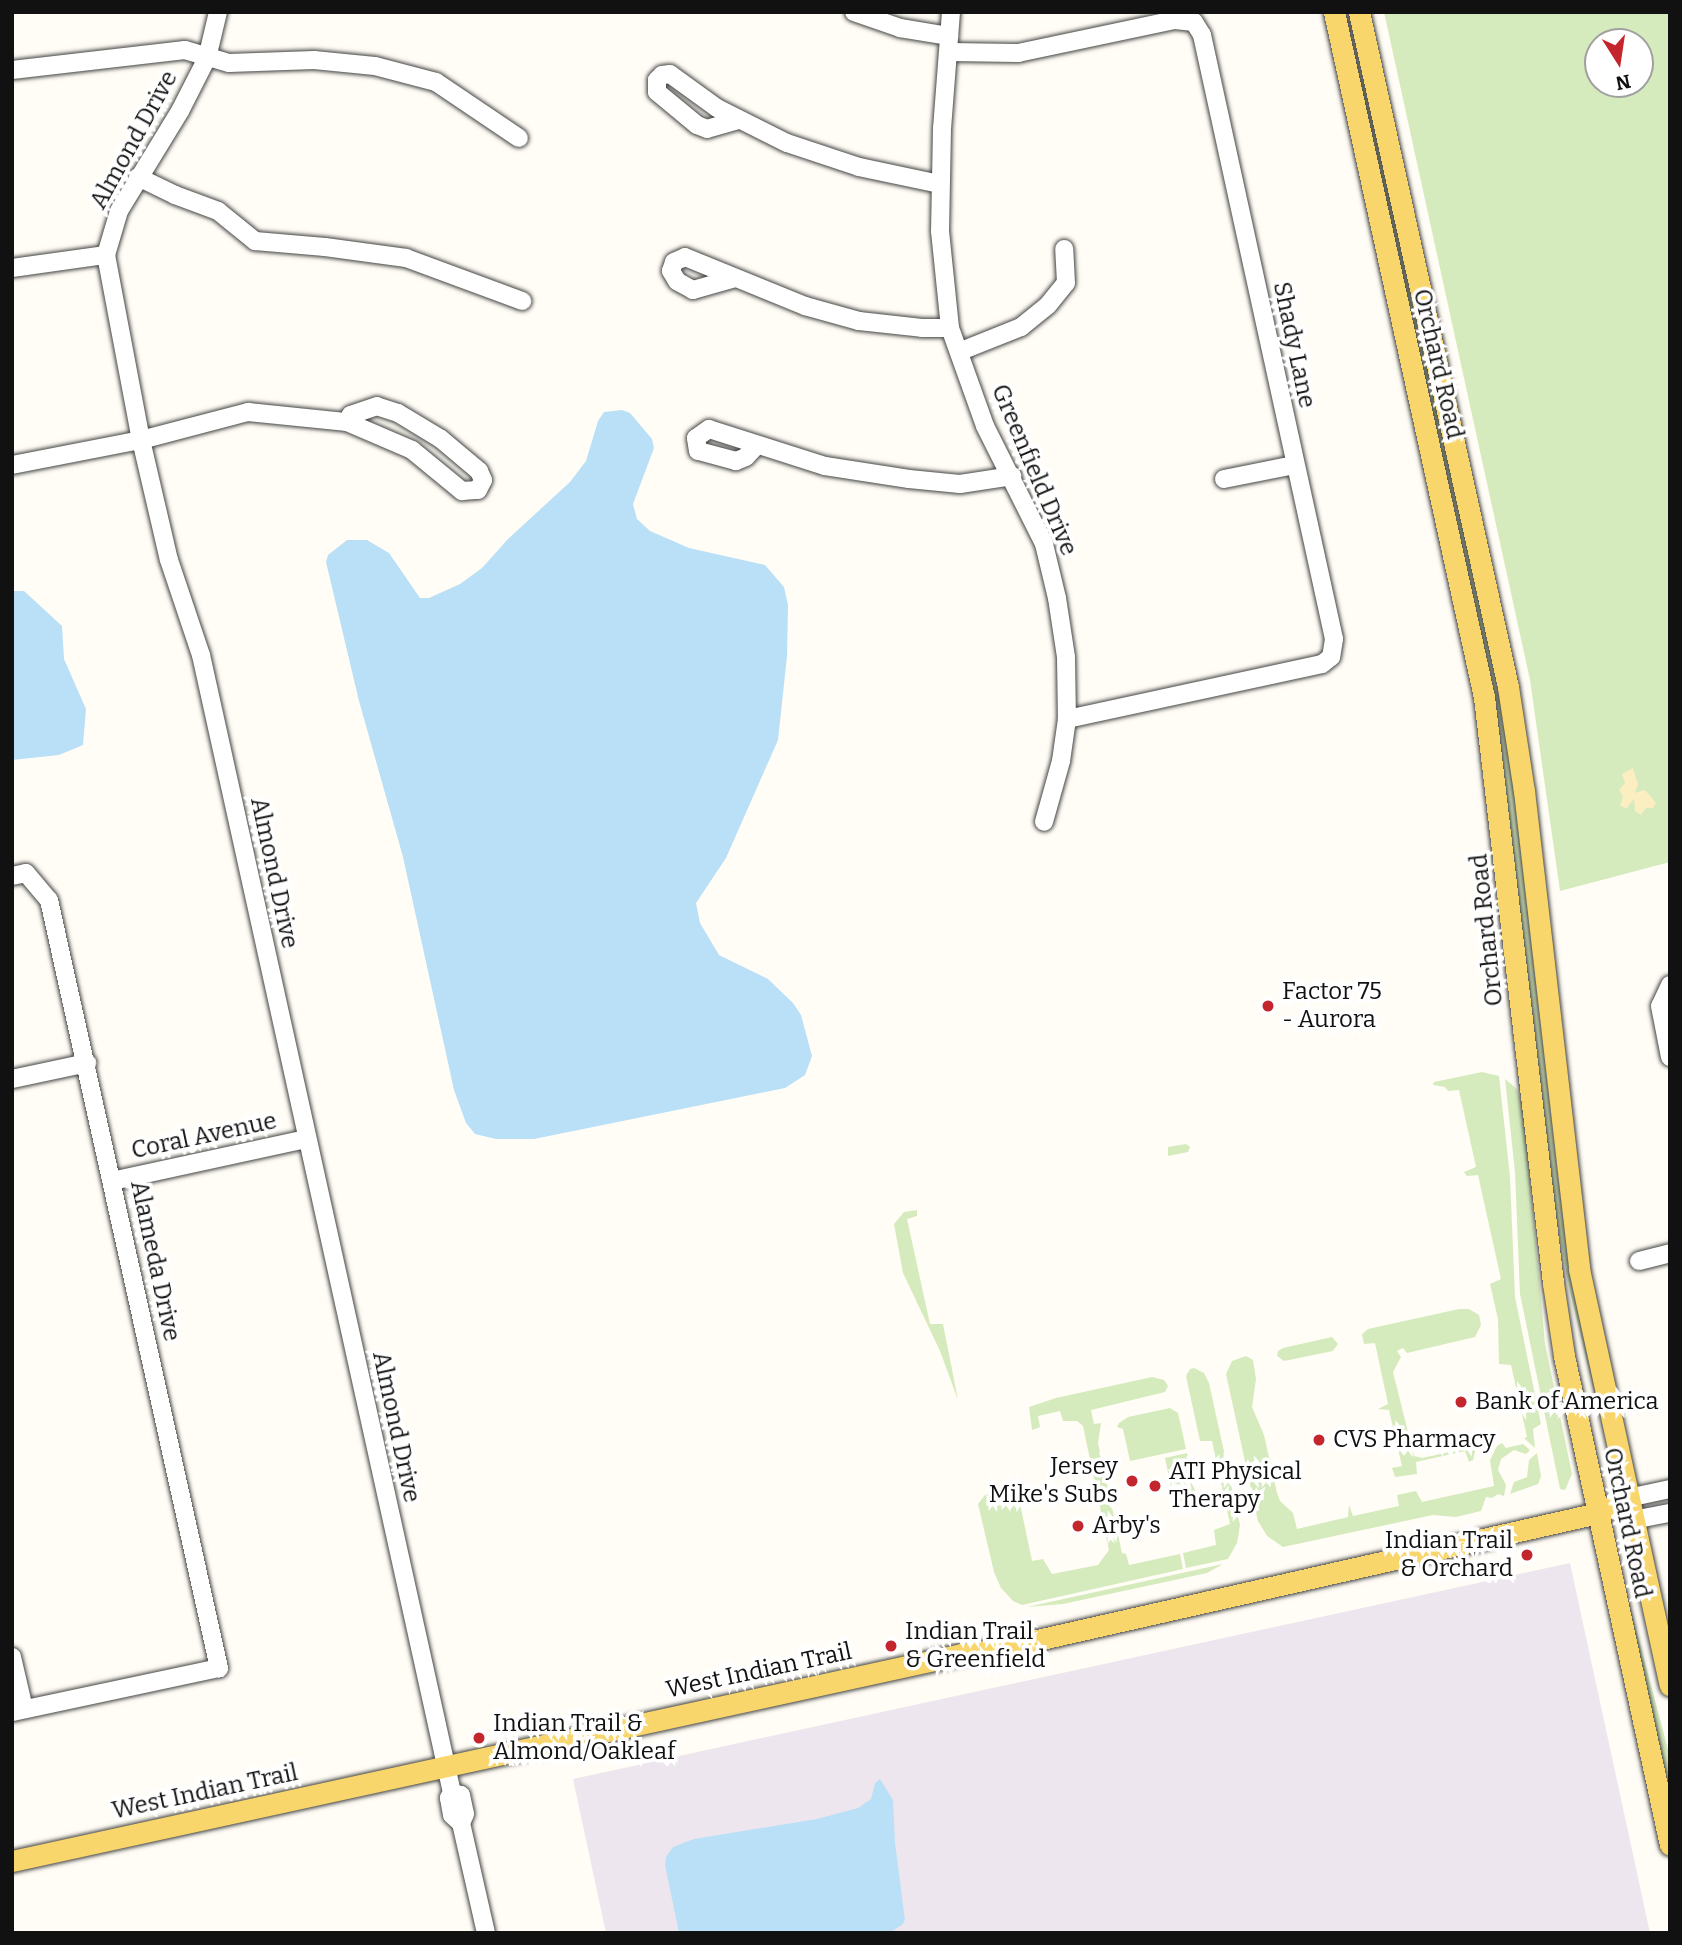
<!DOCTYPE html>
<html>
<head>
<meta charset="utf-8">
<style>
  body { margin:0 }
  #map { position:relative; width:1682px; height:1945px; overflow:hidden; background:#fffdf5; font-family:Bitter,serif }
  div>[style] { position:absolute }
  [style*='--x'] { left:calc(var(--x)*1px); top:calc(var(--y)*1px); width:calc(var(--w)*1px); rotate:calc(var(--a)*1deg) }
  .industrial>* { inset:0; background:#eee6ef }
  .green>* { inset:0; background:#d5ebbd }
  .sand>* { inset:0; background:#fbeec1 }
  .water>* { inset:0; background:#b9e0f7 }
  .roads { filter:drop-shadow(0 0 2px #444) drop-shadow(0 0 2px #444) }
  .minor>* { height:18px; margin:-9px; padding:0 9px; transform-origin:9px; border-radius:9px; background:#fff }
  .major>* { height:21px; margin:-10.5px; padding:0 10.5px; transform-origin:10.5px; border-radius:10.5px; background:#f9d66b }
  .dots>* { width:19px; height:19px; translate:-50% -50%; box-sizing:border-box; border:4px solid #fff; border-radius:50% }
  span { translate:-50% -50%; white-space:nowrap; text-align:center; line-height:1.15; -webkit-text-stroke:7px #fff; paint-order:stroke }
  .street-label { font-size:24px; color:#111 }
  .poi-label { font-size:24px; color:#111 }
  .left { translate:0 -50%; text-align:left }
  .right { translate:-100% -50%; text-align:right }
  .frame { position:absolute; inset:0; border:14px solid #111; pointer-events:none }
  .north { position:absolute; left:1584px; top:28px; width:70px; height:70px; box-sizing:border-box; background:#fff; border:2px solid #a0a0a0; border-radius:50%; rotate:168deg; font-size:19px; font-weight:700; line-height:28px; text-align:center; color:#111 }
  .north::after { content:''; display:block; margin:auto; width:24px; height:32px; background:#c4262e; clip-path:polygon(50% 0,100% 100%,50% 72%,0 100%) }
</style>
</head>
<body>
<div id="map">
  <div class="industrial">
    <i style="clip-path:polygon(1570px 1563px,1650px 1933px,606px 1933px,573px 1779px)"></i>
  </div>
  <div class="green">
    <i style="clip-path:polygon(evenodd,1384px 12px,1670px 12px,1670px 862px,1560px 891px,1530px 680px,1384px 12px,1598px 42px,1640px 42px,1640px 84px,1598px 84px,1598px 42px)"></i>
    <i style="clip-path:polygon(1348px 29px,1384px 162px,1464px 524px,1508px 740px,1558px 1180px,1603px 1428px,1570px 1292px,1550px 1184px,1497px 724px)"></i>
    <i style="clip-path:polygon(1482px 1072px,1499px 1076px,1510px 1177px,1515px 1297px,1541px 1424px,1533px 1429px,1535px 1448px,1524px 1438px,1527px 1437px,1511px 1365px,1499px 1364px,1498px 1319px,1490px 1284px,1501px 1279px,1478px 1175px,1467px 1176px,1464px 1172px,1476px 1167px,1459px 1090px,1448px 1091px,1445px 1087px,1433px 1085px,1434px 1082px)"></i>
    <i style="clip-path:polygon(1505px 1079px,1516px 1088px,1523px 1104px,1545px 1344px,1572px 1474px,1565px 1490px,1560px 1489px,1520px 1294px,1515px 1172px)"></i>
    <i style="clip-path:polygon(1186px 1144px,1190px 1147px,1188px 1152px,1168px 1156px,1168px 1147px)"></i>
    <i style="clip-path:polygon(917px 1210px,917px 1216px,907px 1219px,930px 1324px,943px 1324px,958px 1400px,940px 1351px,903px 1273px,894px 1224px,904px 1212px)"></i>
    <i style="clip-path:polygon(1459px 1309px,1469px 1309px,1479px 1315px,1481px 1325px,1475px 1337px,1407px 1353px,1403px 1348px,1397px 1351px,1401px 1357px,1393px 1372px,1414px 1456px,1422px 1458px,1472px 1447px,1475px 1451px,1473px 1460px,1469px 1462px,1465px 1451px,1416px 1462px,1417px 1474px,1395px 1477px,1392px 1468px,1402px 1466px,1389px 1410px,1378px 1409px,1388px 1404px,1375px 1343px,1364px 1344px,1362px 1334px,1368px 1329px)"></i>
    <i style="clip-path:polygon(1332px 1337px,1338px 1344px,1333px 1351px,1284px 1361px,1277px 1356px,1278px 1351px,1283px 1348px)"></i>
    <i style="clip-path:polygon(1246px 1356px,1253px 1360px,1256px 1379px,1252px 1407px,1264px 1435px,1277px 1493px,1280px 1501px,1293px 1513px,1297px 1529px,1348px 1517px,1349px 1505px,1353px 1516px,1399px 1506px,1397px 1495px,1416px 1491px,1422px 1502px,1494px 1486px,1490px 1460px,1497px 1446px,1502px 1443px,1506px 1448px,1523px 1444px,1530px 1450px,1526px 1454px,1514px 1450px,1501px 1459px,1498px 1470px,1506px 1485px,1504px 1496px,1498px 1494px,1492px 1498px,1486px 1497px,1481px 1511px,1456px 1517px,1433px 1515px,1283px 1547px,1267px 1536px,1258px 1521px,1226px 1374px,1232px 1361px)"></i>
    <i style="clip-path:polygon(1194px 1368px,1204px 1373px,1209px 1383px,1240px 1525px,1237px 1543px,1228px 1559px,1186px 1568px,1183px 1553px,1216px 1545px,1214px 1530px,1230px 1524px,1212px 1441px,1200px 1441px,1186px 1376px,1190px 1369px)"></i>
    <i style="clip-path:polygon(1152px 1377px,1164px 1380px,1168px 1386px,1165px 1392px,1091px 1410px,1094px 1424px,1101px 1423px,1098px 1443px,1122px 1553px,1126px 1554px,1129px 1565px,1180px 1554px,1183px 1569px,1022px 1605px,1013px 1601px,1001px 1588px,994px 1572px,978px 1504px,985px 1495px,1028px 1488px,1028px 1491px,1018px 1494px,1032px 1561px,1043px 1559px,1052px 1574px,1098px 1565px,1109px 1550px,1083px 1426px,1077px 1421px,1063px 1421px,1060px 1411px,1038px 1416px,1040px 1427px,1032px 1430px,1029px 1407px,1056px 1398px)"></i>
    <i style="clip-path:polygon(1170px 1408px,1178px 1413px,1186px 1449px,1130px 1461px,1123px 1429px,1117px 1427px,1119px 1423px,1128px 1417px)"></i>
    <i style="clip-path:polygon(1187px 1453px,1197px 1501px,1175px 1506px,1165px 1458px)"></i>
    <i style="clip-path:polygon(1537px 1453px,1541px 1476px,1538px 1484px,1510px 1494px,1514px 1482px,1527px 1477px,1529px 1460px)"></i>
    <i style="clip-path:polygon(1223px 1564px,1207px 1573px,1063px 1604px,1027px 1607px)"></i>
    <i style="clip-path:polygon(1627px 1595px,1670px 1757px,1670px 1806px,1625px 1596px)"></i>
  </div>
  <div class="sand">
    <i style="clip-path:polygon(1633px 768px,1638px 784px,1635px 793px,1645px 790px,1656px 803px,1653px 808px,1646px 808px,1641px 815px,1635px 811px,1634px 799px,1626px 809px,1620px 805px,1623px 797px,1619px 790px,1625px 783px,1622px 774px)"></i>
  </div>
  <div class="water">
    <i style="clip-path:polygon(622px 410px,630px 413px,652px 439px,654px 448px,633px 504px,637px 519px,650px 531px,689px 548px,765px 565px,784px 587px,788px 605px,787px 656px,778px 740px,726px 858px,696px 903px,700px 923px,719px 955px,768px 979px,793px 1003px,801px 1015px,812px 1056px,805px 1075px,785px 1088px,534px 1139px,496px 1139px,475px 1134px,466px 1123px,454px 1090px,403px 857px,359px 701px,326px 562px,328px 555px,347px 540px,367px 540px,389px 553px,420px 598px,429px 598px,460px 584px,482px 568px,508px 539px,570px 482px,586px 461px,598px 421px,604px 412px)"></i>
    <i style="clip-path:polygon(12px 591px,24px 591px,62px 626px,64px 659px,86px 709px,83px 745px,59px 755px,12px 760px)"></i>
    <i style="clip-path:polygon(880px 1779px,893px 1800px,895px 1843px,905px 1920px,902px 1925px,889px 1933px,679px 1933px,665px 1865px,666px 1857px,673px 1847px,694px 1839px,817px 1819px,858px 1808px,871px 1799px,875px 1783px)"></i>
  </div>
  <div class="roads">
    <div class="minor">
      <i style="--x:218;--y:12;--w:47;--a:103.4"></i>
      <i style="--x:207;--y:58;--w:59;--a:117"></i>
      <i style="--x:180;--y:111;--w:117;--a:121.4"></i>
      <i style="--x:119;--y:211;--w:46;--a:106.5"></i>
      <i style="--x:106;--y:255;--w:188;--a:79.3"></i>
      <i style="--x:141;--y:440;--w:123;--a:76.9"></i>
      <i style="--x:169;--y:560;--w:100;--a:71.4"></i>
      <i style="--x:201;--y:655;--w:1165;--a:77.56"></i>
      <i style="--x:452;--y:1793;--w:6;--a:121"></i>
      <i style="--x:449;--y:1798;--w:17;--a:80"></i>
      <i style="--x:452;--y:1815;--w:12;--a:42"></i>
      <i style="--x:854;--y:12;--w:49;--a:19.2"></i>
      <i style="--x:900;--y:28;--w:50;--a:9.3"></i>
      <i style="--x:951;--y:12;--w:116;--a:94.4"></i>
      <i style="--x:942;--y:128;--w:103;--a:91.1"></i>
      <i style="--x:940;--y:231;--w:98;--a:84.1"></i>
      <i style="--x:950;--y:328;--w:104;--a:70.3"></i>
      <i style="--x:985;--y:426;--w:132;--a:63.4"></i>
      <i style="--x:1044;--y:544;--w:56;--a:76.5"></i>
      <i style="--x:1057;--y:598;--w:60;--a:81.3"></i>
      <i style="--x:1066;--y:657;--w:62;--a:89.1"></i>
      <i style="--x:1067;--y:719;--w:42;--a:98.1"></i>
      <i style="--x:1061;--y:761;--w:63;--a:105.6"></i>
      <i style="--x:949;--y:52;--w:69;--a:0.8"></i>
      <i style="--x:1018;--y:53;--w:160;--a:-11.9"></i>
      <i style="--x:1175;--y:20;--w:19;--a:6"></i>
      <i style="--x:1194;--y:22;--w:15;--a:58"></i>
      <i style="--x:1202;--y:35;--w:618;--a:77.67"></i>
      <i style="--x:1334;--y:639;--w:18;--a:99"></i>
      <i style="--x:1331;--y:657;--w:11;--a:142"></i>
      <i style="--x:1322;--y:664;--w:261;--a:167.8"></i>
      <i style="--x:12;--y:70;--w:174;--a:-6.6"></i>
      <i style="--x:185;--y:50;--w:46;--a:16.5"></i>
      <i style="--x:229;--y:63;--w:85;--a:-2"></i>
      <i style="--x:314;--y:60;--w:61;--a:5.6"></i>
      <i style="--x:375;--y:66;--w:63;--a:14.7"></i>
      <i style="--x:436;--y:82;--w:100;--a:34"></i>
      <i style="--x:738;--y:120;--w:32;--a:164"></i>
      <i style="--x:707;--y:129;--w:11;--a:-158"></i>
      <i style="--x:697;--y:125;--w:52;--a:-140.5"></i>
      <i style="--x:657;--y:92;--w:12;--a:-90"></i>
      <i style="--x:657;--y:80;--w:7;--a:-45"></i>
      <i style="--x:662;--y:75;--w:8;--a:-7"></i>
      <i style="--x:670;--y:74;--w:58;--a:35.9"></i>
      <i style="--x:717;--y:108;--w:78;--a:26.6"></i>
      <i style="--x:787;--y:143;--w:76;--a:18.4"></i>
      <i style="--x:859;--y:167;--w:83;--a:11.9"></i>
      <i style="--x:138;--y:177;--w:41;--a:25.9"></i>
      <i style="--x:175;--y:195;--w:46;--a:20.4"></i>
      <i style="--x:218;--y:211;--w:48;--a:39"></i>
      <i style="--x:255;--y:241;--w:70;--a:4.9"></i>
      <i style="--x:325;--y:247;--w:82;--a:7.7"></i>
      <i style="--x:406;--y:258;--w:124;--a:20.3"></i>
      <i style="--x:12;--y:268;--w:95;--a:-7.9"></i>
      <i style="--x:735;--y:278;--w:44;--a:164.1"></i>
      <i style="--x:693;--y:290;--w:18;--a:-151"></i>
      <i style="--x:677;--y:281;--w:12;--a:-121"></i>
      <i style="--x:671;--y:271;--w:9;--a:-72"></i>
      <i style="--x:674;--y:262;--w:12;--a:-24"></i>
      <i style="--x:685;--y:257;--w:130;--a:22.2"></i>
      <i style="--x:805;--y:306;--w:56;--a:15.5"></i>
      <i style="--x:859;--y:321;--w:63;--a:6.3"></i>
      <i style="--x:922;--y:328;--w:28;--a:0"></i>
      <i style="--x:961;--y:351;--w:65;--a:-21.8"></i>
      <i style="--x:1021;--y:327;--w:35;--a:-39"></i>
      <i style="--x:1048;--y:305;--w:28;--a:-51"></i>
      <i style="--x:1066;--y:283;--w:34;--a:-93"></i>
      <i style="--x:757;--y:445;--w:16;--a:133"></i>
      <i style="--x:746;--y:457;--w:11;--a:158"></i>
      <i style="--x:736;--y:461;--w:39;--a:-165"></i>
      <i style="--x:698;--y:451;--w:13;--a:-99"></i>
      <i style="--x:696;--y:438;--w:16;--a:-35"></i>
      <i style="--x:709;--y:429;--w:122;--a:17.7"></i>
      <i style="--x:825;--y:466;--w:85;--a:8.8"></i>
      <i style="--x:909;--y:479;--w:51;--a:5.6"></i>
      <i style="--x:960;--y:484;--w:53;--a:-8.7"></i>
      <i style="--x:12;--y:465;--w:131;--a:-11"></i>
      <i style="--x:141;--y:440;--w:111;--a:-14.7"></i>
      <i style="--x:248;--y:412;--w:100;--a:5.8"></i>
      <i style="--x:347;--y:422;--w:71;--a:23.3"></i>
      <i style="--x:412;--y:450;--w:65;--a:39.4"></i>
      <i style="--x:462;--y:491;--w:16;--a:-4"></i>
      <i style="--x:478;--y:490;--w:11;--a:-63"></i>
      <i style="--x:483;--y:480;--w:10;--a:-114"></i>
      <i style="--x:479;--y:471;--w:50;--a:-139.9"></i>
      <i style="--x:441;--y:439;--w:50;--a:-148.8"></i>
      <i style="--x:398;--y:413;--w:22;--a:-162"></i>
      <i style="--x:377;--y:406;--w:28;--a:161"></i>
      <i style="--x:351;--y:415;--w:8;--a:120"></i>
      <i style="--x:1224;--y:479;--w:71;--a:-11.3"></i>
      <i style="--x:12;--y:876;--w:14;--a:-12"></i>
      <i style="--x:26;--y:873;--w:35;--a:50"></i>
      <i style="--x:49;--y:900;--w:787;--a:77.52"></i>
      <i style="--x:219;--y:1668;--w:212;--a:168"></i>
      <i style="--x:1670;--y:985;--w:23;--a:115"></i>
      <i style="--x:1660;--y:1006;--w:52;--a:78.9"></i>
      <i style="--x:12;--y:1079;--w:77;--a:-12"></i>
      <i style="--x:112;--y:1181;--w:199;--a:-12.2"></i>
      <i style="--x:1639;--y:1261;--w:32;--a:-14"></i>
      <i style="--x:1628;--y:1498;--w:43;--a:-12.1"></i>
      <i style="--x:1633;--y:1520;--w:38;--a:-11"></i>
      <i style="--x:12;--y:1657;--w:53;--a:77"></i>
      <i style="--x:452;--y:1793;--w:9;--a:13"></i>
      <i style="--x:461;--y:1795;--w:19;--a:78"></i>
      <i style="--x:465;--y:1814;--w:10;--a:114"></i>
      <i style="--x:461;--y:1823;--w:113;--a:77.2"></i>
    </div>
    <div class="major">
      <i style="--x:1334;--y:12;--w:701;--a:77.65"></i>
      <i style="--x:1484;--y:697;--w:590;--a:83.28"></i>
      <i style="--x:1553;--y:1283;--w:74;--a:81.4"></i>
      <i style="--x:1564;--y:1356;--w:500;--a:77.77"></i>
      <i style="--x:1359;--y:12;--w:691;--a:77.55"></i>
      <i style="--x:1508;--y:687;--w:105;--a:81.3"></i>
      <i style="--x:1524;--y:791;--w:481;--a:83.4"></i>
      <i style="--x:1579;--y:1269;--w:426;--a:77.7"></i>
      <i style="--x:12;--y:1861;--w:971;--a:-12.3"></i>
      <i style="--x:961;--y:1654;--w:32;--a:-7"></i>
      <i style="--x:993;--y:1650;--w:620;--a:-12.76"></i>
      <i style="--x:1598;--y:1513;--w:34;--a:-27"></i>
    </div>
  </div>
  <div class="dots">
    <i style="left:1268px;top:1006px;background:#c4262e"></i>
    <i style="left:1461px;top:1402px;background:#c4262e"></i>
    <i style="left:1319px;top:1440px;background:#c4262e"></i>
    <i style="left:1132px;top:1481px;background:#c4262e"></i>
    <i style="left:1155px;top:1486px;background:#c4262e"></i>
    <i style="left:1078px;top:1526px;background:#c4262e"></i>
    <i style="left:1527px;top:1555px;background:#c4262e"></i>
    <i style="left:891px;top:1646px;background:#c4262e"></i>
    <i style="left:479px;top:1738px;background:#c4262e"></i>
  </div>
  <div class="street-label">
    <span style="left:134px;top:140px;rotate:-61deg">Almond Drive</span>
    <span style="left:1294px;top:345px;rotate:78deg">Shady Lane</span>
    <span style="left:1438px;top:364px;rotate:77deg">Orchard Road</span>
    <span style="left:1034px;top:470px;rotate:67deg">Greenfield Drive</span>
    <span style="left:274px;top:873px;rotate:78deg">Almond Drive</span>
    <span style="left:1487px;top:930px;rotate:-96deg">Orchard Road</span>
    <span style="left:204px;top:1136px;rotate:-12deg">Coral Avenue</span>
    <span style="left:155px;top:1261px;rotate:78deg">Alameda Drive</span>
    <span style="left:396px;top:1427px;rotate:78deg">Almond Drive</span>
    <span style="left:1627px;top:1523px;rotate:78deg">Orchard Road</span>
    <span style="left:759px;top:1671px;rotate:-12deg">West Indian Trail</span>
    <span style="left:205px;top:1792px;rotate:-12deg">West Indian Trail</span>
  </div>
  <div class="poi-label">
    <span class="left" style="left:1282px;top:1006px">Factor 75<br>- Aurora</span>
    <span class="left" style="left:1475px;top:1402px">Bank of America</span>
    <span class="left" style="left:1333px;top:1440px">CVS Pharmacy</span>
    <span class="right" style="left:1118px;top:1481px">Jersey<br>Mike's Subs</span>
    <span class="left" style="left:1169px;top:1486px">ATI Physical<br>Therapy</span>
    <span class="left" style="left:1092px;top:1526px">Arby's</span>
    <span class="right" style="left:1513px;top:1555px">Indian Trail<br>&amp; Orchard</span>
    <span class="left" style="left:905px;top:1646px">Indian Trail<br>&amp; Greenfield</span>
    <span class="left" style="left:493px;top:1738px">Indian Trail &amp;<br>Almond/Oakleaf</span>
  </div>
  <div class="frame"></div>
  <div class="north">N</div>
</div>
</body>
</html>
